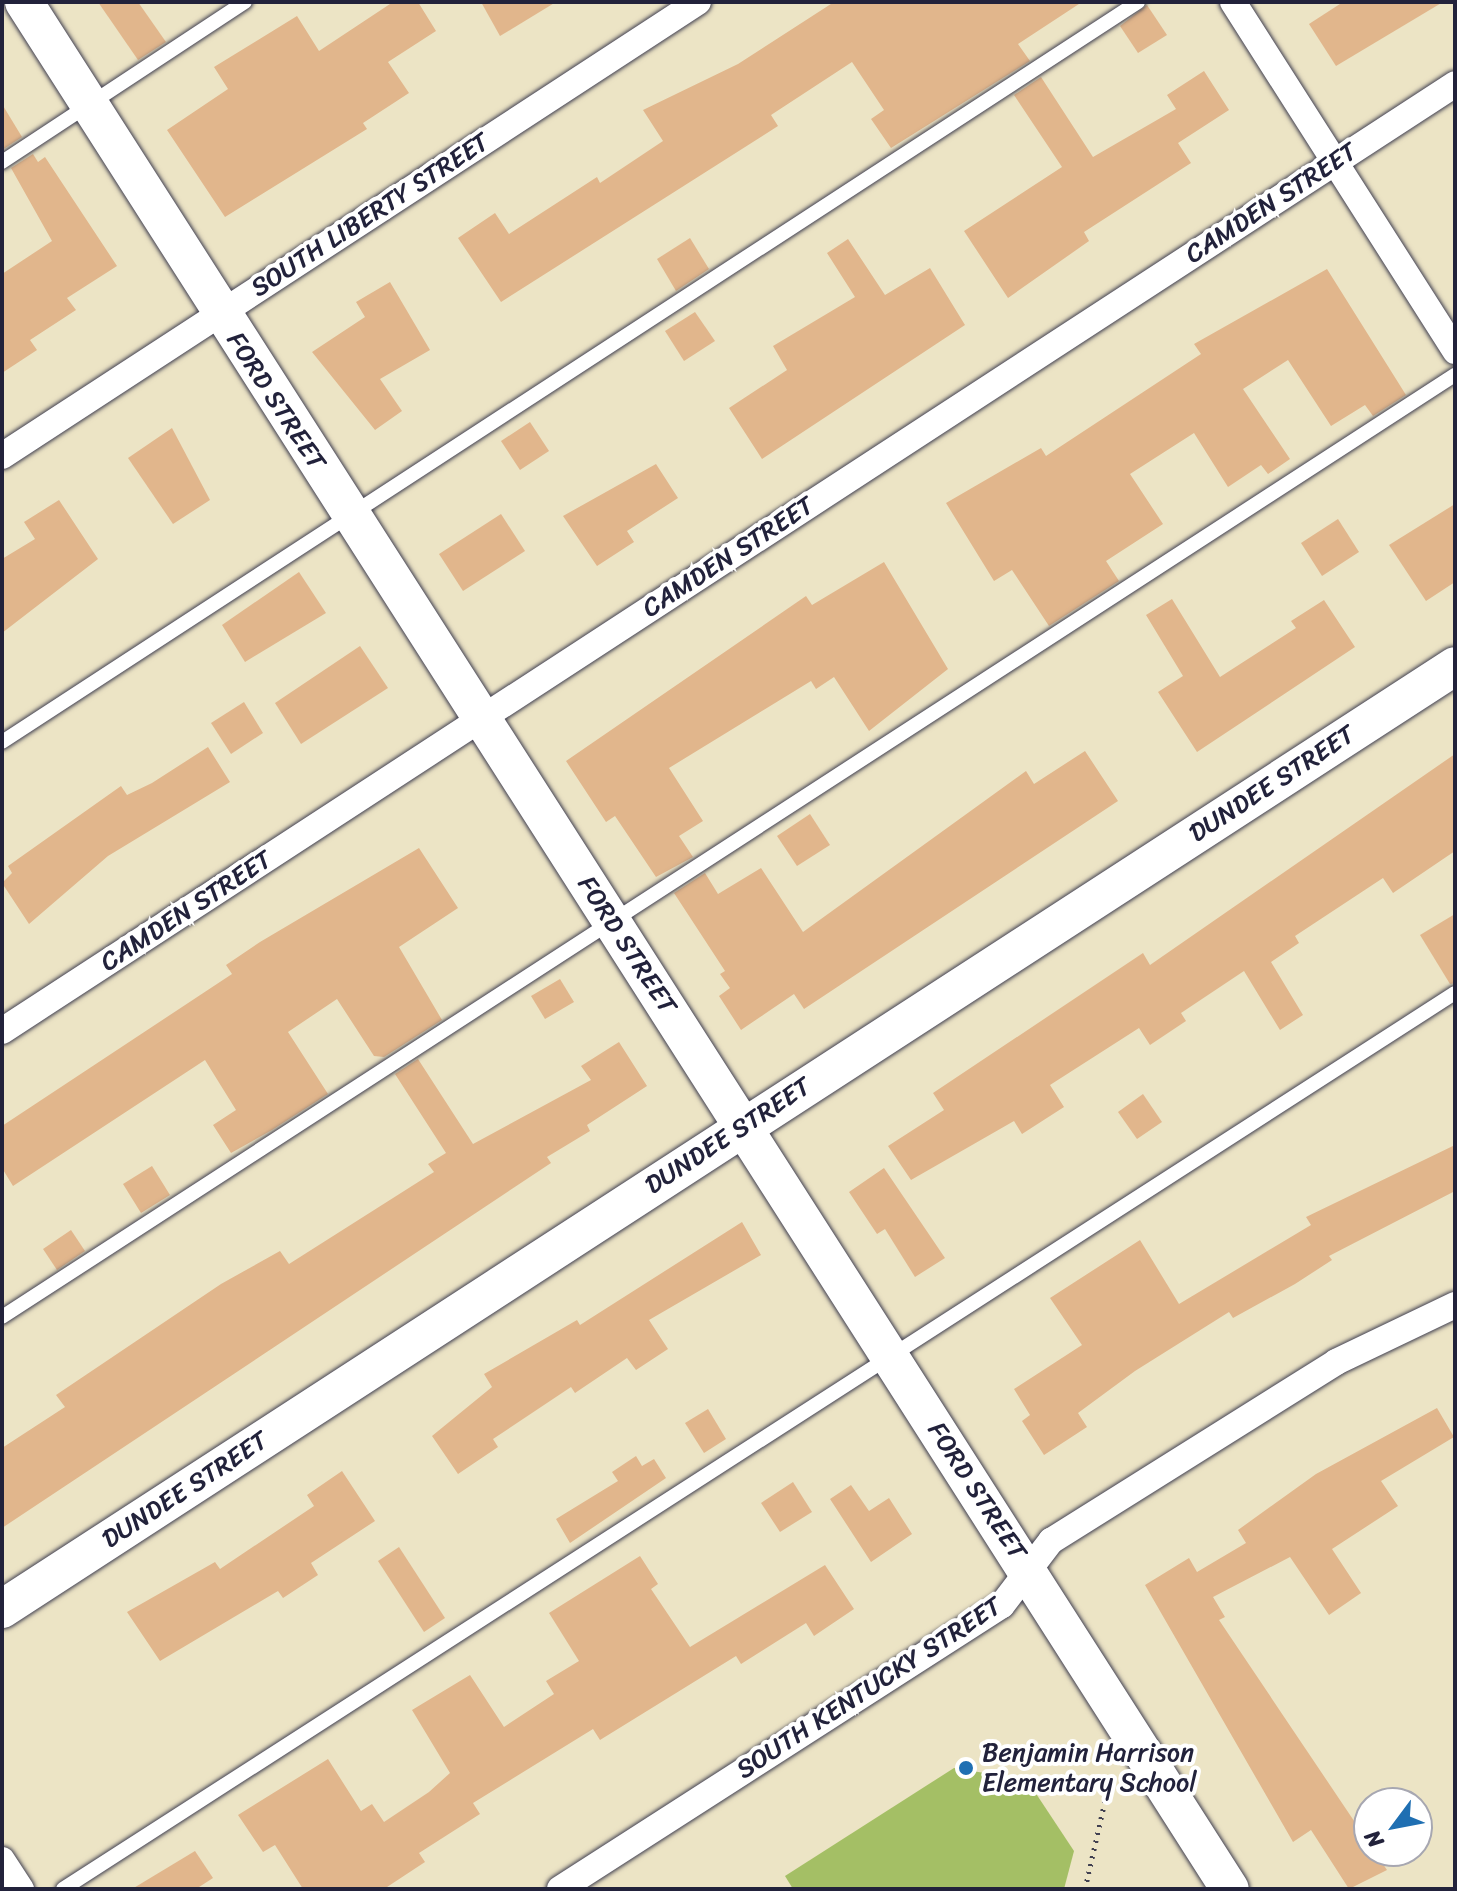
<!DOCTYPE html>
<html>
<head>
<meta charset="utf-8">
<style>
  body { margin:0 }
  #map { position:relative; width:1457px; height:1891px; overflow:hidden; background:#ece4c5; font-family:Sriracha,sans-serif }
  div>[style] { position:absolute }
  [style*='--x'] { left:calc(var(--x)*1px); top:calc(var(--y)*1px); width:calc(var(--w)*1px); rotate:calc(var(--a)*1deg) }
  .green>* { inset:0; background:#a4bf65 }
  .building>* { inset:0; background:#e1b68c }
  .path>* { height:5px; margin-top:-2.5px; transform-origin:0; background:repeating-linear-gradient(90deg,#403f50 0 2px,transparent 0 8px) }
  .roads { filter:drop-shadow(0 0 2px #403f50) drop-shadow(0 0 2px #403f50) }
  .lane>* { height:14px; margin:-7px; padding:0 7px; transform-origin:7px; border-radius:7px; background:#fff }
  .street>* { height:26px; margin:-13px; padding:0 13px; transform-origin:13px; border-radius:13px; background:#fff }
  .secondary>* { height:38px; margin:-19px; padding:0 19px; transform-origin:19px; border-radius:19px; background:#fff }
  .dots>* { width:22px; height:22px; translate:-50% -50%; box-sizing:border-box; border:4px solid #fff; border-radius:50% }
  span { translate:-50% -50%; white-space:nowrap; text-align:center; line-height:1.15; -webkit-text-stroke:8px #fff; paint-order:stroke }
  .street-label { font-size:26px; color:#22223b }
  .poi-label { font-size:26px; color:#22223b }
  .left { translate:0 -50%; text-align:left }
  .frame { position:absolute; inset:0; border:4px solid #22223b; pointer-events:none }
  .north { position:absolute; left:1353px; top:1787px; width:80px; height:80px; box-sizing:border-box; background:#fff; border:2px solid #a7a7b1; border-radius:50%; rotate:238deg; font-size:22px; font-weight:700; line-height:32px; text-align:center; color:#22223b }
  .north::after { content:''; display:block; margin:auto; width:28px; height:36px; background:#1f6fb2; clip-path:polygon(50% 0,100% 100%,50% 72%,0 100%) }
</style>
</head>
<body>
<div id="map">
  <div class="green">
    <i style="clip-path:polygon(954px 1768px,1027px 1780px,1074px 1851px,1064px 1889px,793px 1889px,785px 1876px)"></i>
  </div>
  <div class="building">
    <i style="clip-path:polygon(98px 2px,138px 2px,166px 42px,138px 60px)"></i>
    <i style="clip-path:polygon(393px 2px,418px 2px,436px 31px,388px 62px,409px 93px,363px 123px,367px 129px,225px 217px,167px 130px,228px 89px,214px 67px,297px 16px,319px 51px)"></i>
    <i style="clip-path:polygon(481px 2px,556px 2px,500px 36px)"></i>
    <i style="clip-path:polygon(834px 2px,1082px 2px,1018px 44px,1030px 61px,891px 148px,871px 119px,884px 110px,852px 62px,771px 115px,778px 126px,501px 302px,458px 238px,495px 213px,509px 234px,597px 177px,600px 183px,663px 141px,643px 110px,738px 64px)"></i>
    <i style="clip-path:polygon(1343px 2px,1443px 2px,1336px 66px,1309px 24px)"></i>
    <i style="clip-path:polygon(1147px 5px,1167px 35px,1138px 53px,1120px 26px)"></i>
    <i style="clip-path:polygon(1204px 71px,1229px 110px,1178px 143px,1191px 163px,1084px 232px,1089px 241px,1008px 298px,964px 231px,1062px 167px,1014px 95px,1041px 77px,1093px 157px,1176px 109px,1167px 95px)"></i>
    <i style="clip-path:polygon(2px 104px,22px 137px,2px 150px)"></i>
    <i style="clip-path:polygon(33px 154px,38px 162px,45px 157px,117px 266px,67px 298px,76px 310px,30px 340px,37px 350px,2px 373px,2px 274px,52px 241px,11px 168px)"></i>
    <i style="clip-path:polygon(690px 238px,709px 269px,676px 291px,657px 259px)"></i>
    <i style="clip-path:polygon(848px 239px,885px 295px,930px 268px,965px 325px,762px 459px,729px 408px,787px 370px,773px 346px,855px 297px,827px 253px)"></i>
    <i style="clip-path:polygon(1327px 269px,1406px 395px,1373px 416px,1365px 405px,1331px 426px,1288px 360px,1243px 389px,1290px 459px,1268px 474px,1261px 465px,1228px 487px,1194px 433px,1130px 474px,1163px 524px,1106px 561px,1119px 581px,1049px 626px,1012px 570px,994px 581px,946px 503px,1041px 448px,1046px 456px,1201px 354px,1194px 344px)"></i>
    <i style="clip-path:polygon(390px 282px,430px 350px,380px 379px,402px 411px,375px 430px,312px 352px,365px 317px,356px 302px)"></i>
    <i style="clip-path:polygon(695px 312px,715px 341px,684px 361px,665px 331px)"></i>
    <i style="clip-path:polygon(530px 422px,549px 451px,520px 470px,501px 441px)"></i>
    <i style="clip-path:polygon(172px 428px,210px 500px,173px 524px,128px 458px)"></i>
    <i style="clip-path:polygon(656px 464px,678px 498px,627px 531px,634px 542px,597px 566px,563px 516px)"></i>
    <i style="clip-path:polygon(59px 500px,98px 559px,2px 633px,2px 559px,35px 539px,24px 522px)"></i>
    <i style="clip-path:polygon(1455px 504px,1455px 582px,1426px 601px,1389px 545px)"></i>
    <i style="clip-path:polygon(501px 514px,525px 551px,463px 591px,439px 554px)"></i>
    <i style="clip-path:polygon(1338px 519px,1359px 552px,1322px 576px,1301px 543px)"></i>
    <i style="clip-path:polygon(884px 562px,948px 669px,869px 731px,834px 677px,816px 689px,811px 681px,669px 768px,703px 821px,679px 836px,693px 857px,656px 877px,615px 816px,606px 822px,566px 761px,806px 596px,812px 605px)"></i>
    <i style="clip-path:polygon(299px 572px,326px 613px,245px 662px,222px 625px)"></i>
    <i style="clip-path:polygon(1172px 599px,1220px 677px,1296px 628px,1291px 621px,1324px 600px,1355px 647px,1197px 752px,1158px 692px,1183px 676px,1146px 615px)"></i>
    <i style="clip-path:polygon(360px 646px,388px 688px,301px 744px,275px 703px)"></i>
    <i style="clip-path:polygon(244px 702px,263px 733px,231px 754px,211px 723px)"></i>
    <i style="clip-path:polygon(208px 747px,230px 782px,108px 856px,29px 924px,2px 883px,12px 873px,8px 866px,121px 786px,127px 795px,152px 783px)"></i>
    <i style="clip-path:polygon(1085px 751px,1118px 801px,804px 1009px,794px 994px,741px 1030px,719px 996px,730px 988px,720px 974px,725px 971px,674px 893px,705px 873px,718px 894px,761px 868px,803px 932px,1026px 771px,1034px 784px)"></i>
    <i style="clip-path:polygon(1455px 754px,1455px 851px,1393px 893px,1383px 878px,1295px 936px,1299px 943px,1271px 962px,1303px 1015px,1280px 1030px,1244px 971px,1181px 1013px,1186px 1021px,1150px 1045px,1139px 1028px,1050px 1085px,1064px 1107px,1022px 1134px,1014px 1121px,911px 1180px,888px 1146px,944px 1110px,933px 1093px,1143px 953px,1150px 965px)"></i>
    <i style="clip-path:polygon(810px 814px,830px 845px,797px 866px,777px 836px)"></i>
    <i style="clip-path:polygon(419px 848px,458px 908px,399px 947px,442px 1020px,384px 1057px,374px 1056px,337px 999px,288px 1032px,328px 1094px,272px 1130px,231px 1153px,213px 1125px,236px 1110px,205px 1060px,13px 1186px,2px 1168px,2px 1126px,232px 974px,226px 965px,260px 942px)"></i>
    <i style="clip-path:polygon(1455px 914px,1455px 983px,1450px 984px,1420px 935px)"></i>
    <i style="clip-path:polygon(560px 979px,574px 1002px,545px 1019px,531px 996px)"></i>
    <i style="clip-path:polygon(619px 1042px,647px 1086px,587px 1125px,590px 1131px,547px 1157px,551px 1163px,2px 1528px,2px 1448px,65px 1407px,56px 1395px,221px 1284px,280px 1251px,289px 1264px,434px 1172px,428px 1164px,446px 1153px,395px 1074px,418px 1059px,473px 1144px,591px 1080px,581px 1066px)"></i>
    <i style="clip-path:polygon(1143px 1094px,1162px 1122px,1137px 1139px,1118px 1112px)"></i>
    <i style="clip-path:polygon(1455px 1145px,1455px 1191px,1329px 1256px,1332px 1260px,1295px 1284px,1233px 1318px,1229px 1312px,1135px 1371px,1078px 1413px,1087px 1427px,1044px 1455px,1022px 1421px,1030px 1415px,1014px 1389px,1082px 1345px,1050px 1298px,1140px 1240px,1179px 1304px,1311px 1225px,1306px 1217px)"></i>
    <i style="clip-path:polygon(152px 1166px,170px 1195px,141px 1213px,123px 1184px)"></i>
    <i style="clip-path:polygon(884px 1168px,945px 1258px,915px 1277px,885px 1229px,877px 1234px,849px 1192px)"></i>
    <i style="clip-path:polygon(742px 1222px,761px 1255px,649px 1320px,668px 1349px,636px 1370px,627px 1358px,575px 1393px,571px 1387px,493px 1439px,498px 1447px,458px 1474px,432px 1436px,492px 1387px,484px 1374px,577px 1320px,580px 1325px)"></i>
    <i style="clip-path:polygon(71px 1230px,85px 1251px,57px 1270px,43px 1249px)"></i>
    <i style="clip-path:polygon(1437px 1408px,1454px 1437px,1381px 1481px,1398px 1506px,1332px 1549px,1361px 1593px,1329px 1615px,1290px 1557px,1213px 1597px,1225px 1617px,1219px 1620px,1387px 1870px,1349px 1889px,1311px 1830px,1293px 1842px,1145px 1585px,1189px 1558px,1197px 1572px,1246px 1543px,1238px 1530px,1316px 1474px)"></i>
    <i style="clip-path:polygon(708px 1409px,726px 1439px,704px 1453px,685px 1423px)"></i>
    <i style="clip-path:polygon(636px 1456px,642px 1466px,654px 1459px,666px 1478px,570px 1543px,556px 1519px,618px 1481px,612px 1472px)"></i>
    <i style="clip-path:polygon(342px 1471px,375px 1521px,311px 1563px,318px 1575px,283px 1598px,278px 1591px,160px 1661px,127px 1612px,215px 1562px,220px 1569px,314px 1506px,307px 1495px)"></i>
    <i style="clip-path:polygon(793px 1482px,812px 1512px,780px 1532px,761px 1503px)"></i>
    <i style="clip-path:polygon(851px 1485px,869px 1511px,889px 1498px,912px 1534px,871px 1562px,830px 1499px)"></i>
    <i style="clip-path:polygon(399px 1547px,445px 1618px,424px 1632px,378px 1561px)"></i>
    <i style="clip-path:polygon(640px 1556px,658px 1584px,651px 1589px,690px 1647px,825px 1565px,854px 1609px,814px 1636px,806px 1623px,741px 1664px,736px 1656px,600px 1740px,593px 1729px,473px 1803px,480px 1814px,419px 1853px,425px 1862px,384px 1889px,303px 1889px,275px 1845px,263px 1852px,238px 1815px,328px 1759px,361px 1811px,372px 1804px,384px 1822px,429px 1792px,450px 1773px,412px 1710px,470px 1675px,504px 1727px,554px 1694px,546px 1681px,579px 1661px,549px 1613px)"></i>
    <i style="clip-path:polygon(195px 1851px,213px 1878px,196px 1889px,132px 1889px)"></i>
  </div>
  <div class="path">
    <i style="--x:1085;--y:1889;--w:113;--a:-77.2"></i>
  </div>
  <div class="roads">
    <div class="lane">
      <i style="--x:2;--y:162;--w:291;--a:-33.4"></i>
      <i style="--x:2;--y:742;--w:1356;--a:-33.08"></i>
      <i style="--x:2;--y:1317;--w:1732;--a:-32.96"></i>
      <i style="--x:63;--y:1889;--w:1655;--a:-32.77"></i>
    </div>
    <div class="street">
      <i style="--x:1233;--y:2;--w:414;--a:57.5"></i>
      <i style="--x:2;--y:456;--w:831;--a:-33.12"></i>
      <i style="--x:2;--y:1031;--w:1734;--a:-33.09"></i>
      <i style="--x:2;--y:1860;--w:35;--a:57"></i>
      <i style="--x:560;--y:1889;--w:525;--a:-32.72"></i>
      <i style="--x:1002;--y:1605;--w:81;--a:-52.6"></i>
      <i style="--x:1051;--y:1541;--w:337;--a:-32.1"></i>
      <i style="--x:1336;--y:1362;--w:132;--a:-25.6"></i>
    </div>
    <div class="secondary">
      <i style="--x:24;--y:2;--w:2239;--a:57.42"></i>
      <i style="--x:2;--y:1609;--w:1732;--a:-32.98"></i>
    </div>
  </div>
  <div class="dots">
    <i style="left:966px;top:1768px;background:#1f6fb2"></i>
  </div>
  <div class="street-label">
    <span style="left:1271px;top:203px;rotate:-33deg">CAMDEN STREET</span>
    <span style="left:370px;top:215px;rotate:-33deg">SOUTH LIBERTY STREET</span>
    <span style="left:276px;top:401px;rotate:57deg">FORD STREET</span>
    <span style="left:728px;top:557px;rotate:-33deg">CAMDEN STREET</span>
    <span style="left:1272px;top:784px;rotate:-33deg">DUNDEE STREET</span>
    <span style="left:186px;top:911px;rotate:-33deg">CAMDEN STREET</span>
    <span style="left:627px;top:945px;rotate:57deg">FORD STREET</span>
    <span style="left:728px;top:1136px;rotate:-33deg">DUNDEE STREET</span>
    <span style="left:185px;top:1490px;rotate:-33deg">DUNDEE STREET</span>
    <span style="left:977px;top:1491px;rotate:57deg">FORD STREET</span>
    <span style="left:869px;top:1688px;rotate:-33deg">SOUTH KENTUCKY STREET</span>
  </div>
  <div class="poi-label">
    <span class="left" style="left:982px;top:1768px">Benjamin Harrison<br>Elementary School</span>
  </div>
  <div class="frame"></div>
  <div class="north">N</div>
</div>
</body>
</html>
